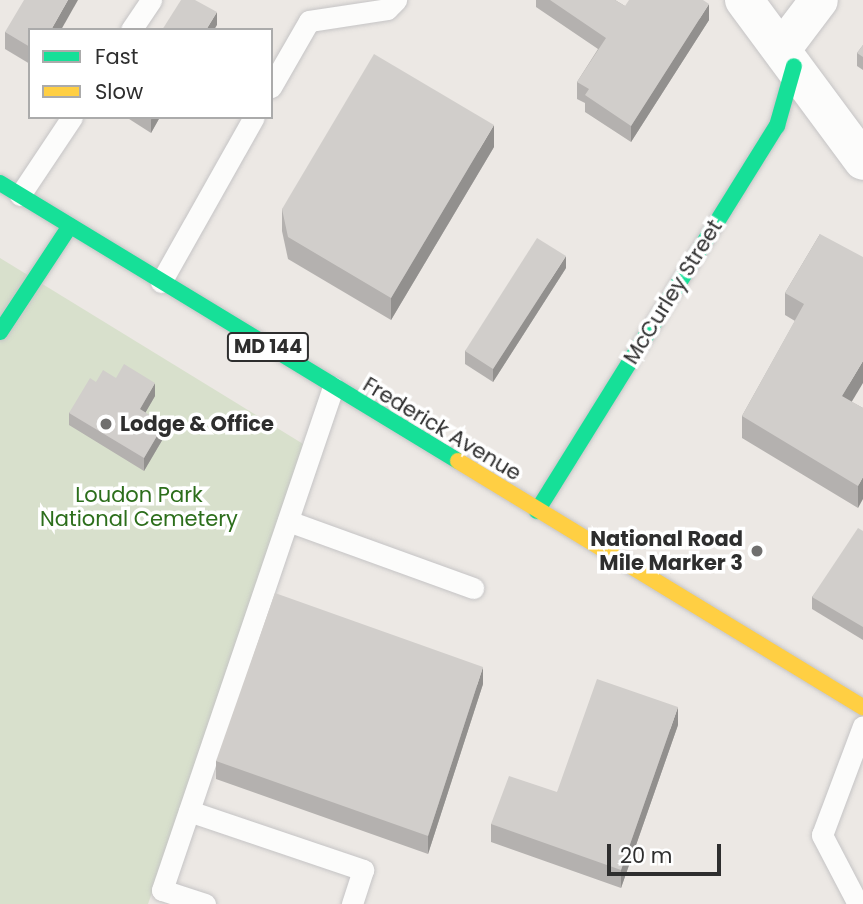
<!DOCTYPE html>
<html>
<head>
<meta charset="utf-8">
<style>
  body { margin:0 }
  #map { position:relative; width:863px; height:904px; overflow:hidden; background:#ece8e4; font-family:Poppins,sans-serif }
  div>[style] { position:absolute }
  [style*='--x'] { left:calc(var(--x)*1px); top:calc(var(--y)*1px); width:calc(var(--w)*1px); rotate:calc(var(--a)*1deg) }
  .cemetery>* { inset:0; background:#d8e0cc }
  .roads { filter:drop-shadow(0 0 2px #c5c4c5) drop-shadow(0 0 2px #c5c4c5) }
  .lane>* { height:21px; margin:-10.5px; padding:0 10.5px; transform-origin:10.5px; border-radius:10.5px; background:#fcfcfb }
  .street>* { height:38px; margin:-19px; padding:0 19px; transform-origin:19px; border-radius:19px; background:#fcfcfb }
  .fast>* { height:16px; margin:-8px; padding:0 8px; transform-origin:8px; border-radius:8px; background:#16e098 }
  .slow>* { height:16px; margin:-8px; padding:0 8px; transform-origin:8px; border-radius:8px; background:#ffcf43 }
  .wall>* { inset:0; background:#b4b1af }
  .shaded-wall>* { inset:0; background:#92908e }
  .building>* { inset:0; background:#d1cecb }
  .dots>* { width:19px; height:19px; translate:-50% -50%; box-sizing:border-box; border:4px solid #fff; border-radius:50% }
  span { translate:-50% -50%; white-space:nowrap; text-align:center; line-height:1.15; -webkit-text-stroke:7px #fff; paint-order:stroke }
  .shield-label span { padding:2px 5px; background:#fff; border:2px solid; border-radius:5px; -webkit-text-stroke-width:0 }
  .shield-label { font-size:19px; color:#2e2e2e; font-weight:700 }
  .street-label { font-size:21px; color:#2e2e2e }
  .poi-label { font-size:21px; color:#2e2e2e; font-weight:700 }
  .left { translate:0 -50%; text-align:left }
  .right { translate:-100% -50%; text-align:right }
  .park-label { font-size:21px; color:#2c6e1b }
  .legend { position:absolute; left:28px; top:28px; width:245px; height:91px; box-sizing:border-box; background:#fff; border:2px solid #ababab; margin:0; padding:9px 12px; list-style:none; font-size:21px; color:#2e2e2e }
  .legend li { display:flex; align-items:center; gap:14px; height:35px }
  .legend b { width:35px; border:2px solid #ababab }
  .scale { position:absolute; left:607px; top:844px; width:114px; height:32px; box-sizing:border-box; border:4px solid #2e2e2e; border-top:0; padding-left:9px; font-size:21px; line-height:24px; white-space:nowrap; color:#2e2e2e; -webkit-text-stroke:5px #fff; paint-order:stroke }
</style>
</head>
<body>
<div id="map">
  <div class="cemetery">
    <i style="clip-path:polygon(0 258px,308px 447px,148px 904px,0 904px)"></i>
  </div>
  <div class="roads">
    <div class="lane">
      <i style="--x:131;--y:30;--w:36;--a:-56"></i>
      <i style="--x:271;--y:87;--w:76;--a:-60.1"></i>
      <i style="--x:309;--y:21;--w:79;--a:-8.7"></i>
      <i style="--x:387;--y:9;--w:13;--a:-45"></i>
      <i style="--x:20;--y:195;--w:94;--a:-56.3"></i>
      <i style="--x:161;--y:282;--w:189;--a:-60.6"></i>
      <i style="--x:288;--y:521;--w:197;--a:19.9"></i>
      <i style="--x:189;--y:811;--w:184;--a:18.7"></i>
      <i style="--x:363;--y:870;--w:36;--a:108"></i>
      <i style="--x:205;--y:904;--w:45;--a:-162"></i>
      <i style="--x:162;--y:890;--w:531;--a:-71.22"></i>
      <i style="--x:858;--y:904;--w:78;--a:-117.6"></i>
      <i style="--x:822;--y:835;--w:116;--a:-69.4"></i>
    </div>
    <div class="street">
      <i style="--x:744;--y:0;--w:200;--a:53.5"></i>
      <i style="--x:782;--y:49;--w:61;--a:-52.9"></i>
    </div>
    <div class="fast">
      <i style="--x:0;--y:183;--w:536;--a:31.26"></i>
      <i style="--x:0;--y:332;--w:127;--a:-56.6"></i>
      <i style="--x:537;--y:511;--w:454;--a:-58.1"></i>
      <i style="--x:777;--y:126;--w:62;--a:-74.2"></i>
    </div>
    <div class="slow">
      <i style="--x:458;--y:461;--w:474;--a:31.3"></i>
    </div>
  </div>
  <div class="wall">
    <i style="clip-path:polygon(536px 0,615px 0,625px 6px,709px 20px,631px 142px,585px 112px,585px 103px,577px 99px,577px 82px,598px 49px,536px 7px)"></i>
    <i style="clip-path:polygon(30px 30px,30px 64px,5px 49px,5px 32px)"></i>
    <i style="clip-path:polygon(863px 45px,863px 70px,857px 66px,857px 53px)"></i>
    <i style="clip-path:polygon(126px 117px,160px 117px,151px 133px)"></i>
    <i style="clip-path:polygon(494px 147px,391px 320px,288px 259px,282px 231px,282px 209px)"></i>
    <i style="clip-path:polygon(820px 234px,852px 402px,863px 408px,858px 508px,742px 438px,742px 416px,795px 321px,785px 315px,785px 293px)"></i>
    <i style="clip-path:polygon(566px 268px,493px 382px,465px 364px,465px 351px)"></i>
    <i style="clip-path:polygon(116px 378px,155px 396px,145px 413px,164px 437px,144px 471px,69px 425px,69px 413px,96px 382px)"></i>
    <i style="clip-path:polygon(863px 531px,863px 640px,812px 609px,812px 597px)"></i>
    <i style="clip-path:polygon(483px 684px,428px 854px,216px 779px,216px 761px)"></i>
    <i style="clip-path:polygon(678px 725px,621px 888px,491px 842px,491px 824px,557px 792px)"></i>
  </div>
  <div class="shaded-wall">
    <i style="clip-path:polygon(68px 0,78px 0,61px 30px,51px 30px)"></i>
    <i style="clip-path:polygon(709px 4px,709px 20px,631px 142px,631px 126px)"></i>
    <i style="clip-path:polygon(217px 12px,217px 25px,214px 30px,206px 30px)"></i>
    <i style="clip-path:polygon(152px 117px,160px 117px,151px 133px,151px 120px)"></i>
    <i style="clip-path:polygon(494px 125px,494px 147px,391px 320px,391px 298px)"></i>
    <i style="clip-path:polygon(566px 256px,566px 268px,493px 382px,493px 369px)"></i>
    <i style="clip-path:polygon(863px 361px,863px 383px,842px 418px,842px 396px)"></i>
    <i style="clip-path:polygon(155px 383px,155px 396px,140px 422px,140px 409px)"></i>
    <i style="clip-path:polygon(164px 424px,164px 437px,144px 471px,144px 458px)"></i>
    <i style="clip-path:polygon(863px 477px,863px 499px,858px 508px,858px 486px)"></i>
    <i style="clip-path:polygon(483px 667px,483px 684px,428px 854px,428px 836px)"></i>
    <i style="clip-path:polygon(678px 707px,678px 725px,621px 888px,621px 870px)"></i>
  </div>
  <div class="building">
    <i style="clip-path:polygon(24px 0,68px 0,51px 30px,30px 30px,30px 47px,5px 32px)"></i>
    <i style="clip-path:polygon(181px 0,195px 0,217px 12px,206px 30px,162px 30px)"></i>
    <i style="clip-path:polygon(550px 0,615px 0,625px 6px,629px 0,703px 0,709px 4px,631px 126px,585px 95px,589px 89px,577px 82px,606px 38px)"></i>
    <i style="clip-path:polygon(863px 45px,863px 57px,857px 53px)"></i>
    <i style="clip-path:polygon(374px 54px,494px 125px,391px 298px,288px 237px,282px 209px)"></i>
    <i style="clip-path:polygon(820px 234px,863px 257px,863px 361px,842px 396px,863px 408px,863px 477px,858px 486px,742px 416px,804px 304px,785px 293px)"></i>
    <i style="clip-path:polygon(537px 238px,566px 256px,493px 369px,465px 351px)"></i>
    <i style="clip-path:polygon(124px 364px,155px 383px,140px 409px,164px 424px,144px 458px,69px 413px,90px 378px,96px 382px,103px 370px,116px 378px)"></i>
    <i style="clip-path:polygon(858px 528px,863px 531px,863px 627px,812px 597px)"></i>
    <i style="clip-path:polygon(275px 593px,483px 667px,428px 836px,216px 761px)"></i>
    <i style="clip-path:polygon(597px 679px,678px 707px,621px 870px,491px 824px,509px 776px,557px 792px)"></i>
  </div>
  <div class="dots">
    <i style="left:106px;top:424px;background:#706f6e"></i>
    <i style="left:757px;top:551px;background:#706f6e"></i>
  </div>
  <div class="shield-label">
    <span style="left:268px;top:347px">MD 144</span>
  </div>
  <div class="street-label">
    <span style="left:673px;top:292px;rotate:-58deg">McCurley Street</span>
    <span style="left:442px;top:429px;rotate:31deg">Frederick Avenue</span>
  </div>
  <div class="poi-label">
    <span class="left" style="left:120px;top:424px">Lodge &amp; Office</span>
    <span class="right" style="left:743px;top:551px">National Road<br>Mile Marker 3</span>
  </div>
  <div class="park-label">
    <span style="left:139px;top:507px">Loudon Park<br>National Cemetery</span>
  </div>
  <ul class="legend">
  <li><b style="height:9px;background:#16e098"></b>Fast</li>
  <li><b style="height:9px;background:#ffcf43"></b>Slow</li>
  </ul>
  <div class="scale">20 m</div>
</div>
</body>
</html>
